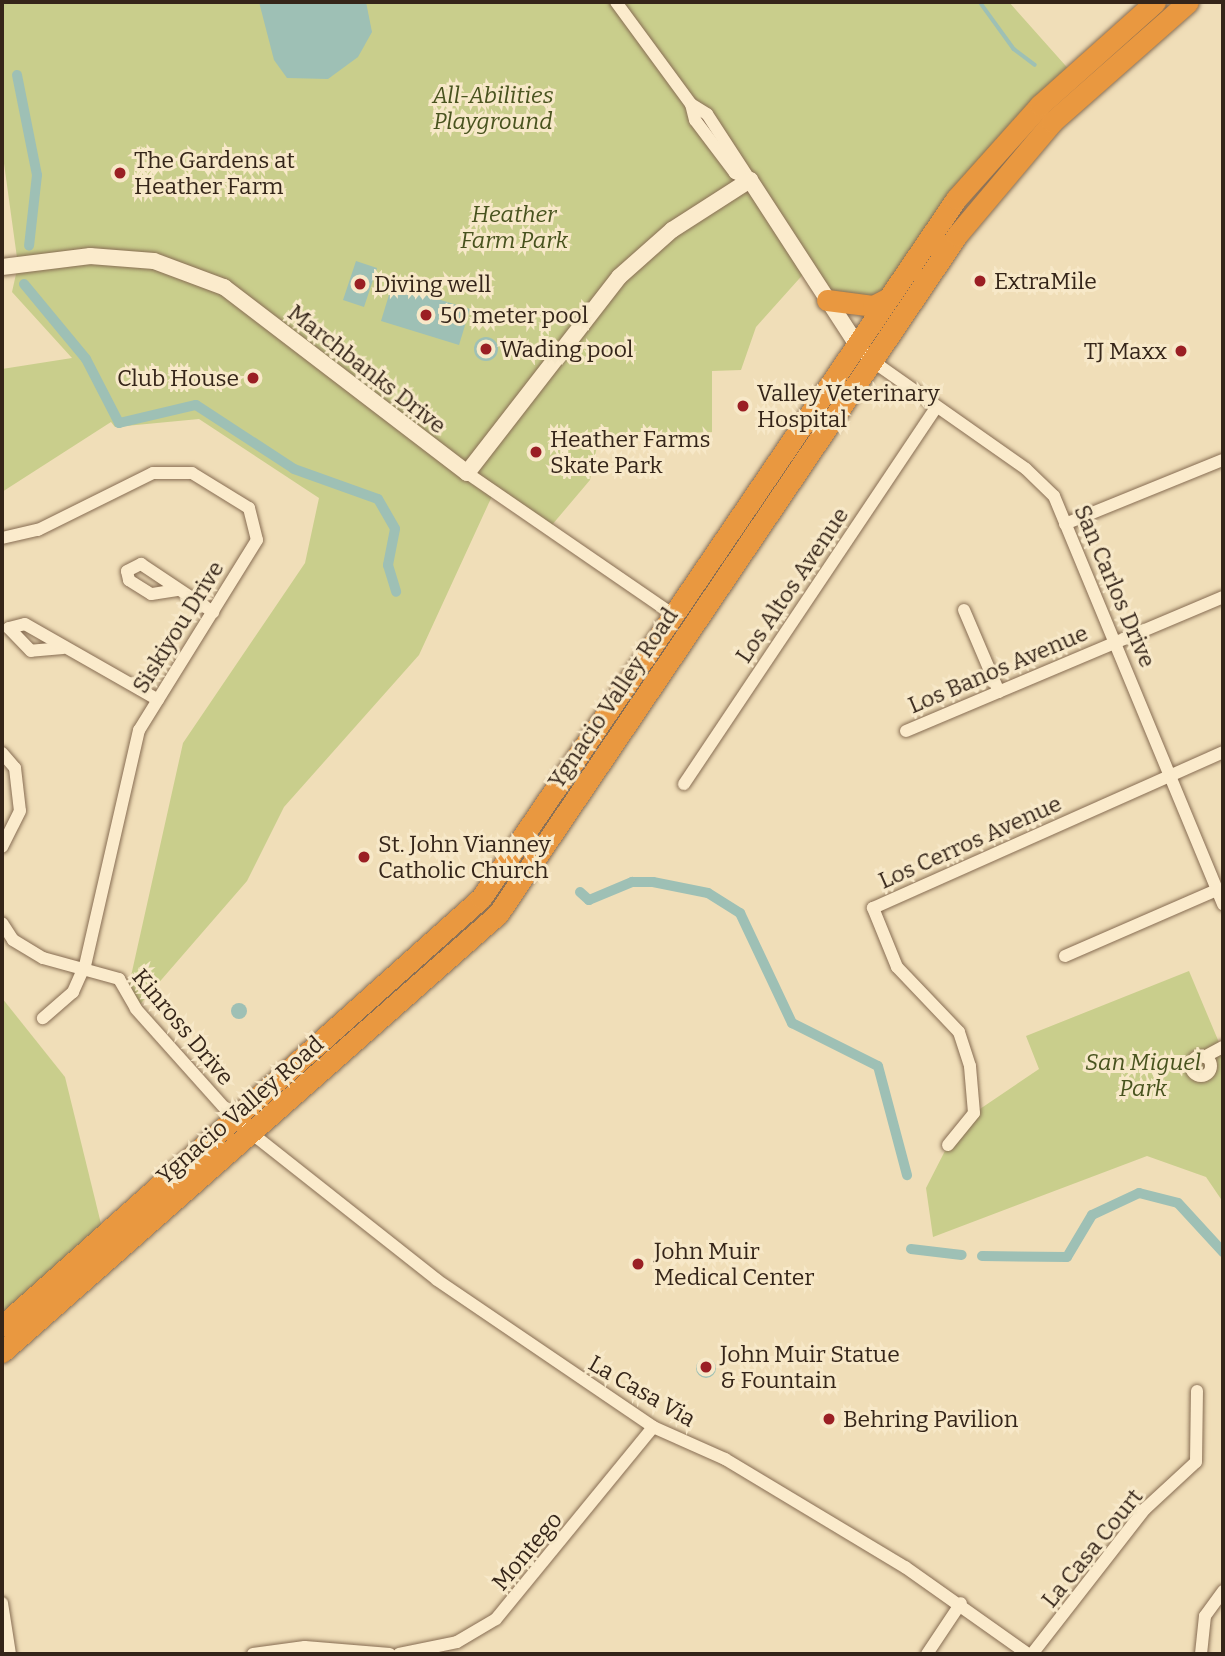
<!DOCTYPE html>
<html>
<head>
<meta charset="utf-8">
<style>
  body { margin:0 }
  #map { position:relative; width:1225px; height:1656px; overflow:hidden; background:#f0deb8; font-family:Bitter,serif }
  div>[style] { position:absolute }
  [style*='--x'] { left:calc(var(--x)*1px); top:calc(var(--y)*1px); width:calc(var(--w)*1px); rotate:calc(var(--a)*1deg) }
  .green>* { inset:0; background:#c9ce8c }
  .water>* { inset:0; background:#9ec0b5 }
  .round { border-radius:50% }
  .stream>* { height:3.5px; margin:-1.75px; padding:0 1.75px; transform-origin:1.75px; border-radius:1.75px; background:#9ec0b5 }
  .canal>* { height:10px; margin:-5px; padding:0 5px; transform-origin:5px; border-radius:5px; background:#9ec0b5 }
  .roads { filter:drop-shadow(0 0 2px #876d53) drop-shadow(0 0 2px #876d53) }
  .street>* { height:12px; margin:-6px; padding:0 6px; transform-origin:6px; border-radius:6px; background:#fbebcc }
  .street>.ring { margin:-6px; padding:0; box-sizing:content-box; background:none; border:12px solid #fbebcc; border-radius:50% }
  .secondary>* { height:16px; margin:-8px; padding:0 8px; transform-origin:8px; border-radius:8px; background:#fbebcc }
  .highway>* { height:21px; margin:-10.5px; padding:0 10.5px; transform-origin:10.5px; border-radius:10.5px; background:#e99840 }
  .dots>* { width:19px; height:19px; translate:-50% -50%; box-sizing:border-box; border:4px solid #f7e8c8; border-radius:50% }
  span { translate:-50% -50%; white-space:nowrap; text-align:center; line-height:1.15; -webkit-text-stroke:6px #f7e8c8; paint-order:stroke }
  .park-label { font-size:23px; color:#48531e; font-style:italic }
  .poi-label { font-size:23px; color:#352519 }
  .left { translate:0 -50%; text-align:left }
  .right { translate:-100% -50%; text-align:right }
  .street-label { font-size:23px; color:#352519 }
  .frame { position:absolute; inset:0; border:4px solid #352519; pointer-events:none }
</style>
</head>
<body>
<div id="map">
  <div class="green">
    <i style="clip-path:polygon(2px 2px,1009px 2px,1073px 74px,1040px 105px,889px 298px,847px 305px,807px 270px,756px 327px,741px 370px,712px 371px,712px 432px,599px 436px,590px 480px,546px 532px,493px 494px,419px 655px,284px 807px,247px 881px,136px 1009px,127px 994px,183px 743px,305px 563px,319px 498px,199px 419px,115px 427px,111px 422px,2px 492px,2px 369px,72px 358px,12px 292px,18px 265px,2px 149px)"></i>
    <i style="clip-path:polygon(1189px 971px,1223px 1052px,1223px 1202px,1206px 1177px,1147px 1156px,933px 1237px,926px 1188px,948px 1145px,974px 1113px,1039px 1069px,1026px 1036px)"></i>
    <i style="clip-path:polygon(2px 998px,65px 1077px,104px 1236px,2px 1326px)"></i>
  </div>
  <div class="water">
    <i style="clip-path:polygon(259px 2px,366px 2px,372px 32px,358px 57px,328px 79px,287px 78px,274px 60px)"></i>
    <i style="clip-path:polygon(356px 261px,377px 268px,364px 307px,343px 300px)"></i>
    <i style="clip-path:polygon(392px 285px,470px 309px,459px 345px,381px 321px)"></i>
    <i class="round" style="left:474px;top:337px;width:24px;height:24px"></i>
    <i class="round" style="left:231px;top:1003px;width:16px;height:16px"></i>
    <i class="round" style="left:696px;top:1358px;width:20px;height:20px"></i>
  </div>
  <div class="stream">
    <i style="--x:980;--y:2;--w:58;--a:54.1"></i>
    <i style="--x:1014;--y:49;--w:26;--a:37"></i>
  </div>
  <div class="canal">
    <i style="--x:17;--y:75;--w:102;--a:78.7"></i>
    <i style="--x:37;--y:175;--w:71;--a:96.4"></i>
    <i style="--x:24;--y:284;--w:97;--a:50.4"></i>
    <i style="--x:86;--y:359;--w:72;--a:62.7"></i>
    <i style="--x:119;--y:423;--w:79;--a:-13.2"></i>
    <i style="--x:196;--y:405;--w:117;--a:33.1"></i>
    <i style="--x:294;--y:469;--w:89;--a:19.7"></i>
    <i style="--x:378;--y:499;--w:34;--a:60"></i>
    <i style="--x:395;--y:529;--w:37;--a:101"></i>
    <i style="--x:388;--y:565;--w:28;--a:73"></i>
    <i style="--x:580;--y:892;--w:12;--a:42"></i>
    <i style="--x:589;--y:900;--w:47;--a:-22.7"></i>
    <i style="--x:632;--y:882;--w:21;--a:0"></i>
    <i style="--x:653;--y:882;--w:56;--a:11.3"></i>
    <i style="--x:708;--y:893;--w:38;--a:32"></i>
    <i style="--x:740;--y:913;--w:122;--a:64.7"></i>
    <i style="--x:792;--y:1023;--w:96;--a:26.6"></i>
    <i style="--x:878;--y:1066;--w:113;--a:75.1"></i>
    <i style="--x:911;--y:1249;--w:51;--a:6.7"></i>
    <i style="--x:982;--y:1256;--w:85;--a:0.7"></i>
    <i style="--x:1067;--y:1257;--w:49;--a:-59.2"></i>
    <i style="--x:1092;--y:1215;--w:52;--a:-25.1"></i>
    <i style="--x:1139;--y:1193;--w:40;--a:14.4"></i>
    <i style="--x:1178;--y:1203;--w:67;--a:47.4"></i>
  </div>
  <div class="roads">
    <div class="street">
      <i style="--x:616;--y:2;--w:127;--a:53.7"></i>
      <i style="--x:691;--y:104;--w:19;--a:32"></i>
      <i style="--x:707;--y:114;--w:79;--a:56.9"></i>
      <i style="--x:750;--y:180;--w:17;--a:-155"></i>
      <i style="--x:735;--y:173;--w:66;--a:-127"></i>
      <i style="--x:695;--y:120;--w:16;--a:-104"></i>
      <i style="--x:871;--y:360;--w:189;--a:35.1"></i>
      <i style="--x:1026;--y:469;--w:39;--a:44"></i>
      <i style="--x:1054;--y:496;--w:442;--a:67.5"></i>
      <i style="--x:467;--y:473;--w:249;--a:34.5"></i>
      <i style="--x:1065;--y:524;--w:170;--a:-22.1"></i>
      <i style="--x:2;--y:538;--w:37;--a:-13"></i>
      <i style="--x:38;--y:530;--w:128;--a:-26.4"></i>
      <i style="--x:153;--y:473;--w:39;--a:0"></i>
      <i style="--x:192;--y:473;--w:67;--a:31.6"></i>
      <i style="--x:249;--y:508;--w:33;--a:76"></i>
      <i style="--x:257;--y:540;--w:224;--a:121.8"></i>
      <i style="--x:139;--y:730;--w:241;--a:102.9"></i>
      <i style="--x:85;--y:965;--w:30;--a:114"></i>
      <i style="--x:73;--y:992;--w:40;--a:139"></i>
      <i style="--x:177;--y:590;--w:26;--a:171"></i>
      <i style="--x:151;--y:594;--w:26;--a:-148"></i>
      <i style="--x:129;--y:580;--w:9;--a:-103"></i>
      <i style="--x:127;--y:571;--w:16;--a:-27"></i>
      <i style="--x:141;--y:564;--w:87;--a:33.7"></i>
      <i style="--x:964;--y:610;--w:89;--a:66.9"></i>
      <i style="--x:63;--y:648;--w:32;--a:175"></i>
      <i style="--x:31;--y:651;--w:32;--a:-134"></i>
      <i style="--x:9;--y:628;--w:16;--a:-14"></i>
      <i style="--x:25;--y:624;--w:153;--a:29.7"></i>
      <i style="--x:906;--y:731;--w:344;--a:-22.9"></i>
      <i style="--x:2;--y:753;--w:20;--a:49"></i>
      <i style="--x:15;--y:768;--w:43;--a:83.4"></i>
      <i style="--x:20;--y:811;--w:40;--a:116.6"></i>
      <i style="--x:684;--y:784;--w:450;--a:-56.2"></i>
      <i style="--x:2;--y:923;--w:20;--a:57"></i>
      <i style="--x:13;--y:940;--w:35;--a:31"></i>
      <i style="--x:43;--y:958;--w:79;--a:15.4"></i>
      <i style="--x:119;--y:979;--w:34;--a:60"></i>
      <i style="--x:136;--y:1009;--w:150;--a:48.2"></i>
      <i style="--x:236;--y:1121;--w:256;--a:38.3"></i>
      <i style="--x:437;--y:1280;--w:261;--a:34.2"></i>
      <i style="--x:653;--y:1427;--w:79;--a:24"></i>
      <i style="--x:725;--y:1459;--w:210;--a:31"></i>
      <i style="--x:905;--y:1567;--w:151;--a:35.3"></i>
      <i style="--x:1065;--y:956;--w:166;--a:-23.5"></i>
      <i class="ring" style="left:1191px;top:1056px;width:8px;height:8px"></i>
      <i style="--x:1204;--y:1057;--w:21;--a:-28"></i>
      <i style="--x:948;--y:1145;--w:41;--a:-50.9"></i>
      <i style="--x:974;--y:1113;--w:47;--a:-94.9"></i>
      <i style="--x:970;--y:1066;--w:36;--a:-108"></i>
      <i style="--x:959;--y:1032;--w:90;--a:-133.6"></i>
      <i style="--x:897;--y:967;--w:64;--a:-112.1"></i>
      <i style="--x:873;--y:908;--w:383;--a:-24"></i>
      <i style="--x:2;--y:1603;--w:52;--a:81.1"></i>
      <i style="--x:253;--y:1654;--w:52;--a:-7.7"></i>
      <i style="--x:305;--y:1647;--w:85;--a:4.7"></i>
      <i style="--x:399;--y:1654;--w:59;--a:-11.7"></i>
      <i style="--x:457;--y:1642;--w:45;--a:-30.5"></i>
      <i style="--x:496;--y:1619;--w:248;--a:-50.7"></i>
      <i style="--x:927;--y:1654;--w:61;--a:-56.3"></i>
      <i style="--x:1032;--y:1654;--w:184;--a:-52.1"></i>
      <i style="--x:1145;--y:1509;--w:69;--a:-42.7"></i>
      <i style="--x:1196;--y:1462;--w:71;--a:-89.2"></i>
      <i style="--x:1201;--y:1654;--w:38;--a:-84"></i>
      <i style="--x:1205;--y:1616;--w:31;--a:-54"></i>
    </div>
    <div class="secondary">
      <i style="--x:2;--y:267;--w:89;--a:-7.1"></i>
      <i style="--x:90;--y:256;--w:64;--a:4.5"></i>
      <i style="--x:154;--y:261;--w:75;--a:20.4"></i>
      <i style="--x:224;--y:287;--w:306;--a:37.4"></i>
      <i style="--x:467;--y:473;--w:248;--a:-52.2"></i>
      <i style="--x:619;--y:277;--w:71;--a:-41.6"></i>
      <i style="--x:672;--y:230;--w:93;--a:-32.7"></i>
      <i style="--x:750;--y:180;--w:204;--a:57"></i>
    </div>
    <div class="highway">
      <i style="--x:827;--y:300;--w:46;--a:7.4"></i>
      <i style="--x:873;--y:306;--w:18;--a:-27"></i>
      <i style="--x:2;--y:1326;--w:642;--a:-41.78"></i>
      <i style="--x:481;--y:898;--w:845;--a:-55.8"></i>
      <i style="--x:956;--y:199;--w:126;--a:-48.2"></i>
      <i style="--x:1040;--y:105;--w:154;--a:-41.8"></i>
      <i style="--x:2;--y:1352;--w:662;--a:-41.45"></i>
      <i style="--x:498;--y:914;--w:820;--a:-55.94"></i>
      <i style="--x:957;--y:235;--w:148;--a:-49.9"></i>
      <i style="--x:1052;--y:122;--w:181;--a:-41.4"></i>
    </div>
  </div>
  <div class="dots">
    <i style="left:120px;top:173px;background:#9a1f24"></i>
    <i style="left:980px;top:281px;background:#9a1f24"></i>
    <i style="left:360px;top:284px;background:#9a1f24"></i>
    <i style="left:426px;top:315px;background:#9a1f24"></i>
    <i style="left:486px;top:349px;background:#9a1f24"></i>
    <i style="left:1181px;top:351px;background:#9a1f24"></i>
    <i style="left:253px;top:378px;background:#9a1f24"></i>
    <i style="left:743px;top:406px;background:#9a1f24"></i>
    <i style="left:536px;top:452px;background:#9a1f24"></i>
    <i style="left:364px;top:857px;background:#9a1f24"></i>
    <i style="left:638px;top:1264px;background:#9a1f24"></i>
    <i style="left:706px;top:1367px;background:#9a1f24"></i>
    <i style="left:829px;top:1419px;background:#9a1f24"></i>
  </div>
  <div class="park-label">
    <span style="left:493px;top:108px">All-Abilities<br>Playground</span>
    <span style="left:514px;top:227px">Heather<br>Farm Park</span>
    <span style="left:1143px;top:1075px">San Miguel<br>Park</span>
  </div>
  <div class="poi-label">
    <span class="left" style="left:134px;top:173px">The Gardens at<br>Heather Farm</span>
    <span class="left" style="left:994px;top:281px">ExtraMile</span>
    <span class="left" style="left:374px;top:284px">Diving well</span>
    <span class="left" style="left:440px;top:315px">50 meter pool</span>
    <span class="left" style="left:500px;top:349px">Wading pool</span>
    <span class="right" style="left:1167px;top:351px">TJ Maxx</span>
    <span class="right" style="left:239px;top:378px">Club House</span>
    <span class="left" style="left:757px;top:406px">Valley Veterinary<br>Hospital</span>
    <span class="left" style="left:550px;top:452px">Heather Farms<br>Skate Park</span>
    <span class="left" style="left:378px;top:857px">St. John Vianney<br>Catholic Church</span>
    <span class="left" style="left:654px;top:1264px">John Muir<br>Medical Center</span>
    <span class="left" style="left:720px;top:1367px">John Muir Statue<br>&amp; Fountain</span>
    <span class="left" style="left:843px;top:1419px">Behring Pavilion</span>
  </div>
  <div class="street-label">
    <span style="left:367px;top:369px;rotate:38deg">Marchbanks Drive</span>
    <span style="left:792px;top:585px;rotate:-56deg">Los Altos Avenue</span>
    <span style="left:1115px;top:586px;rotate:67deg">San Carlos Drive</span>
    <span style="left:178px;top:627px;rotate:-58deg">Siskiyou Drive</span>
    <span style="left:998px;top:669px;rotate:-23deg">Los Banos Avenue</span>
    <span style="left:613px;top:698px;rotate:-56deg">Ygnacio Valley Road</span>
    <span style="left:970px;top:842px;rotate:-24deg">Los Cerros Avenue</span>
    <span style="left:183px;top:1027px;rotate:50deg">Kinross Drive</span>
    <span style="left:240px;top:1110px;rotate:-41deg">Ygnacio Valley Road</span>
    <span style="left:642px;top:1391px;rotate:30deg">La Casa Via</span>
    <span style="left:1092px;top:1548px;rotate:-51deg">La Casa Court</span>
    <span style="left:527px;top:1551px;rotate:-50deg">Montego</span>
  </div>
  <div class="frame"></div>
</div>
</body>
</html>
